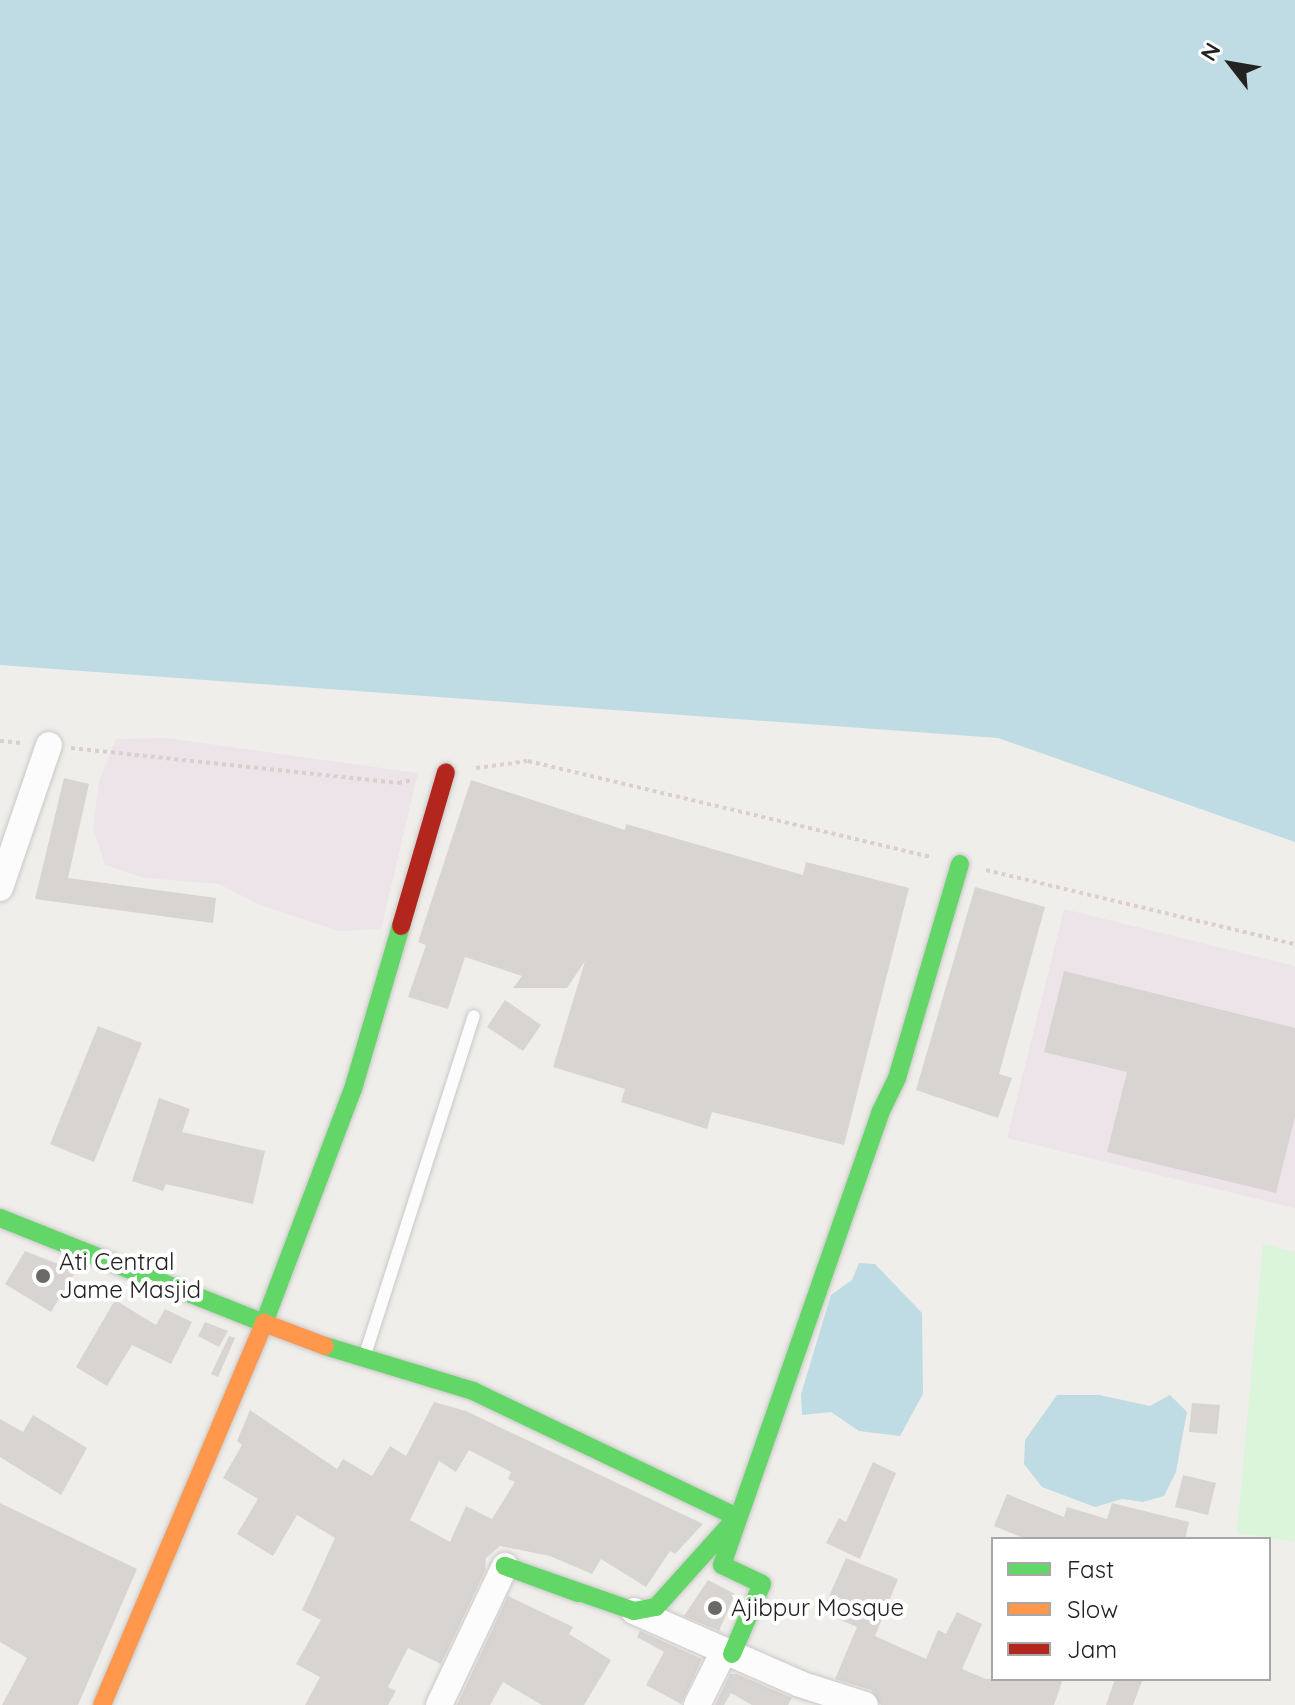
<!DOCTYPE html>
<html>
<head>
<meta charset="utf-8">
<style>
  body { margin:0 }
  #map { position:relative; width:1295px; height:1705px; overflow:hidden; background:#f0eeeb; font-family:Quicksand,sans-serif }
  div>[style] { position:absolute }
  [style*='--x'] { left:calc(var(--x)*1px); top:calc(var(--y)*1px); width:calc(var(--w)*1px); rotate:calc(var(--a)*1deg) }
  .industrial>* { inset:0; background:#ede4e9 }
  .park>* { inset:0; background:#daf5da }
  .water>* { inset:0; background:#bfdbe3 }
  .building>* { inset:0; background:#d7d4d2 }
  .path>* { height:4px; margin-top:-2px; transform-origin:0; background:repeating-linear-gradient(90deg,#dccecd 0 4px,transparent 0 8px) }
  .roads { filter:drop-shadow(0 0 2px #c9c8c7) drop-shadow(0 0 2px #c9c8c7) }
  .lane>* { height:12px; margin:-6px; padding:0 6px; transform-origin:6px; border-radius:6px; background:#fdfcfc }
  .street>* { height:26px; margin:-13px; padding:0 13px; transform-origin:13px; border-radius:13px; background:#fdfcfc }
  .fast>* { height:18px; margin:-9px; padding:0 9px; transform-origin:9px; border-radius:9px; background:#63d668 }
  .slow>* { height:18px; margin:-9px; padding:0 9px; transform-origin:9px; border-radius:9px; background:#ff974d }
  .jam>* { height:18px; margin:-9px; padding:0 9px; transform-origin:9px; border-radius:9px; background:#b3261e }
  .dots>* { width:22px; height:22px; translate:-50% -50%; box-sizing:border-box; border:4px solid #fff; border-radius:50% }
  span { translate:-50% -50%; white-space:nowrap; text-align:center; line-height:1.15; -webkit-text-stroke:8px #fff; paint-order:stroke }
  .poi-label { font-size:24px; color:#222 }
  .left { translate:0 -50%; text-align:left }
  .legend { position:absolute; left:991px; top:1537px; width:280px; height:144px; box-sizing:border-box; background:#fff; border:2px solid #a7a7a7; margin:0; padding:10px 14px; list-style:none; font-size:24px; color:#222 }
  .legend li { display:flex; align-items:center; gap:16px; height:40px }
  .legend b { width:40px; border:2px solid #a7a7a7 }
  .north { position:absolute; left:1191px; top:24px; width:80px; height:80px; -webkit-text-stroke:6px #fff; paint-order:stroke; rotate:301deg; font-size:22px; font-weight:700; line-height:32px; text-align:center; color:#222 }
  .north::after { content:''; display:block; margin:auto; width:28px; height:36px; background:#222; clip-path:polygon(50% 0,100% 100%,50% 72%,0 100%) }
</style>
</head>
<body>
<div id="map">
  <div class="industrial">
    <i style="clip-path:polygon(167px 738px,418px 773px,381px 929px,339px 931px,260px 905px,219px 884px,144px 878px,105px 865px,93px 828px,99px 781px,116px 739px)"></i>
    <i style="clip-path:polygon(1064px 909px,1295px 966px,1295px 1208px,1007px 1138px)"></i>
  </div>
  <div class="park">
    <i style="clip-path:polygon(1263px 1244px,1295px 1252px,1295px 1542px,1237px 1533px)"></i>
  </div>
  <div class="water">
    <i style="clip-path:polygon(0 0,1295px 0,1295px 842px,998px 738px,0 665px)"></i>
    <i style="clip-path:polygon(859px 1263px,875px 1264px,922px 1313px,923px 1394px,900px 1436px,859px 1431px,831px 1412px,802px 1415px,801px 1394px,831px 1295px,852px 1280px)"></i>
    <i style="clip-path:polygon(1057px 1395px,1099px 1395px,1150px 1406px,1170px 1395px,1187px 1412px,1176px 1472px,1164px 1496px,1143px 1502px,1122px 1499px,1095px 1507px,1042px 1487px,1024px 1464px,1025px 1440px)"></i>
  </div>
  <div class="building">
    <i style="clip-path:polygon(64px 778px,89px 784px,68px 878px,216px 898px,213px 923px,35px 899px)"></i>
    <i style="clip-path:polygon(471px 780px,625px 830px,626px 824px,803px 875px,806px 862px,909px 888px,844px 1145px,712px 1112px,707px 1129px,621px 1102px,625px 1089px,553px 1067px,585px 961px,567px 988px,513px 988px,522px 976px,465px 957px,448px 1009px,408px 997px,426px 945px,418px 942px)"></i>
    <i style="clip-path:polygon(975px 887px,1045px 907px,999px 1074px,1012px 1078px,998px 1118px,916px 1090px)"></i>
    <i style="clip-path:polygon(1064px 971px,1295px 1028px,1295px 1117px,1276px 1193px,1107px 1152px,1127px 1072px,1044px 1052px)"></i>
    <i style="clip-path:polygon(505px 1000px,541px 1025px,523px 1051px,487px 1027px)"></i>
    <i style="clip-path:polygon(98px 1026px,142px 1043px,94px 1162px,50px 1144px)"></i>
    <i style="clip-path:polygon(159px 1098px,190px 1109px,182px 1132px,265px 1151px,253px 1204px,166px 1184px,163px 1191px,132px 1181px)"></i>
    <i style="clip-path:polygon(25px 1251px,76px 1271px,51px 1312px,5px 1284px)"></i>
    <i style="clip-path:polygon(115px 1300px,156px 1325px,165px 1309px,192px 1322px,171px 1364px,132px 1345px,107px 1386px,76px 1367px)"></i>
    <i style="clip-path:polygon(205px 1322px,228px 1331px,219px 1347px,198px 1336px)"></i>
    <i style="clip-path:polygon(229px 1336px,235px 1338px,218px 1377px,211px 1374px)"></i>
    <i style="clip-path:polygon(evenodd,434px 1402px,466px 1411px,703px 1524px,675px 1554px,670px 1551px,646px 1587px,601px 1559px,592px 1574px,550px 1556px,500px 1546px,486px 1558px,485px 1571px,441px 1664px,408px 1648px,388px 1687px,396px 1691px,388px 1705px,305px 1705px,320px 1677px,296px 1664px,321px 1620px,302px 1610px,335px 1538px,297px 1515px,273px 1556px,237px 1534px,258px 1499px,223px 1478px,242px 1445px,237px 1441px,250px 1410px,337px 1469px,343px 1459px,372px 1476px,390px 1446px,406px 1456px,434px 1402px,469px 1450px,511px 1472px,508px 1479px,515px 1482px,492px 1519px,466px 1506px,450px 1542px,410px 1520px,439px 1461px,456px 1472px,469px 1450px)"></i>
    <i style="clip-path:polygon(1192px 1403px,1220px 1405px,1217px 1434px,1189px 1432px)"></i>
    <i style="clip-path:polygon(33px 1415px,87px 1448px,61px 1495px,0 1457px,0 1419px,23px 1432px)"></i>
    <i style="clip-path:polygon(873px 1462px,896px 1473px,860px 1559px,826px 1543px,839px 1518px,846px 1522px)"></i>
    <i style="clip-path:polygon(1183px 1475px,1216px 1483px,1208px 1515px,1175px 1507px)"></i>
    <i style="clip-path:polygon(1007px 1494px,1064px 1517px,1067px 1507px,1107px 1519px,1112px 1503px,1189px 1522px,1185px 1539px,1026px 1539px,994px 1526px)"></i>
    <i style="clip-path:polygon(0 1503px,137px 1569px,78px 1705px,2px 1705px,27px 1658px,0 1642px)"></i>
    <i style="clip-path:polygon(846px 1558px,898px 1579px,875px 1636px,926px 1659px,938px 1630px,946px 1634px,957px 1612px,982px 1624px,962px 1669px,986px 1679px,1063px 1679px,1054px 1705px,881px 1705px,871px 1690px,835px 1679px,857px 1627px,822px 1612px)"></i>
    <i style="clip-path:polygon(708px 1580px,735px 1594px,719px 1631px,684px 1616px)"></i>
    <i style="clip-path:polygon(508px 1596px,573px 1627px,569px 1634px,611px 1660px,584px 1705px,542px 1705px,503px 1682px,490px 1705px,457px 1705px)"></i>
    <i style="clip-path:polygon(640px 1631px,702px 1659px,681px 1704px,646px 1685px,664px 1652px,637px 1637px)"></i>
    <i style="clip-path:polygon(730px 1674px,737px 1674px,792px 1698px,788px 1705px,752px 1705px,731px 1693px,724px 1705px,715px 1705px)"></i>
    <i style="clip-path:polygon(1115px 1679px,1143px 1679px,1133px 1705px,1106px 1705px)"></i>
  </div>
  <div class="path">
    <i style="--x:0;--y:741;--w:22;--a:5"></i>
    <i style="--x:71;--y:748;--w:329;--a:6.1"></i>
    <i style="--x:398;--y:783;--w:14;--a:-12"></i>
    <i style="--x:476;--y:768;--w:52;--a:-7.7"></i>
    <i style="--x:528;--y:761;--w:414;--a:13.4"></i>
    <i style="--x:986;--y:870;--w:318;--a:13.5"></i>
  </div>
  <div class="roads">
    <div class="lane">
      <i style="--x:364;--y:1358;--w:359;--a:-72.2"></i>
    </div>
    <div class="street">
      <i style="--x:0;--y:888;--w:151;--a:-71.1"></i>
      <i style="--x:634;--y:1611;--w:181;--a:23.7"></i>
      <i style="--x:800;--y:1684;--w:68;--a:17.9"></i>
      <i style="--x:439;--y:1705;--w:154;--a:-64.6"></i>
      <i style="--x:697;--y:1705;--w:60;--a:-63.4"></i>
    </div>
    <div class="fast">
      <i style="--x:0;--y:1218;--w:284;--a:21.7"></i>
      <i style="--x:264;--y:1323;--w:250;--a:-69.2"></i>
      <i style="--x:353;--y:1089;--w:170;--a:-73.6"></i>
      <i style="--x:325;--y:1346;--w:155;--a:16.9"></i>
      <i style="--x:473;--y:1391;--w:293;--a:25.5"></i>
      <i style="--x:737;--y:1517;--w:121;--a:132"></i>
      <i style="--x:656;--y:1607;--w:22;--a:170"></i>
      <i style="--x:634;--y:1611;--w:137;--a:-160.8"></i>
      <i style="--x:505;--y:1566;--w:78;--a:20.3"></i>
      <i style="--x:732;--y:1654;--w:76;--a:-66.8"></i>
      <i style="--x:762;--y:1584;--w:44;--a:-154.6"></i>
      <i style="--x:722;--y:1565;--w:479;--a:-70.7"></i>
      <i style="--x:880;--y:1113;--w:39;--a:-64"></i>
      <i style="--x:897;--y:1078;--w:223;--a:-73.6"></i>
    </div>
    <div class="slow">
      <i style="--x:102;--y:1705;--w:415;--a:-67"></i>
      <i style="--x:264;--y:1323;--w:65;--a:20.7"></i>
    </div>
    <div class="jam">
      <i style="--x:401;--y:926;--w:160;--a:-73.7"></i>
    </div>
  </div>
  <div class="dots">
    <i style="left:43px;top:1276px;background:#6a6968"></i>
    <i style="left:715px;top:1608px;background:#6a6968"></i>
  </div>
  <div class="poi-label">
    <span class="left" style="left:59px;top:1276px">Ati Central<br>Jame Masjid</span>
    <span class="left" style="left:731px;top:1608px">Ajibpur Mosque</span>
  </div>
  <ul class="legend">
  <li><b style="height:10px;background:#63d668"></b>Fast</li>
  <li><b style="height:10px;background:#ff974d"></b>Slow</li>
  <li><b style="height:10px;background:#b3261e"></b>Jam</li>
  </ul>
  <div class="north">N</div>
</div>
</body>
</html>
